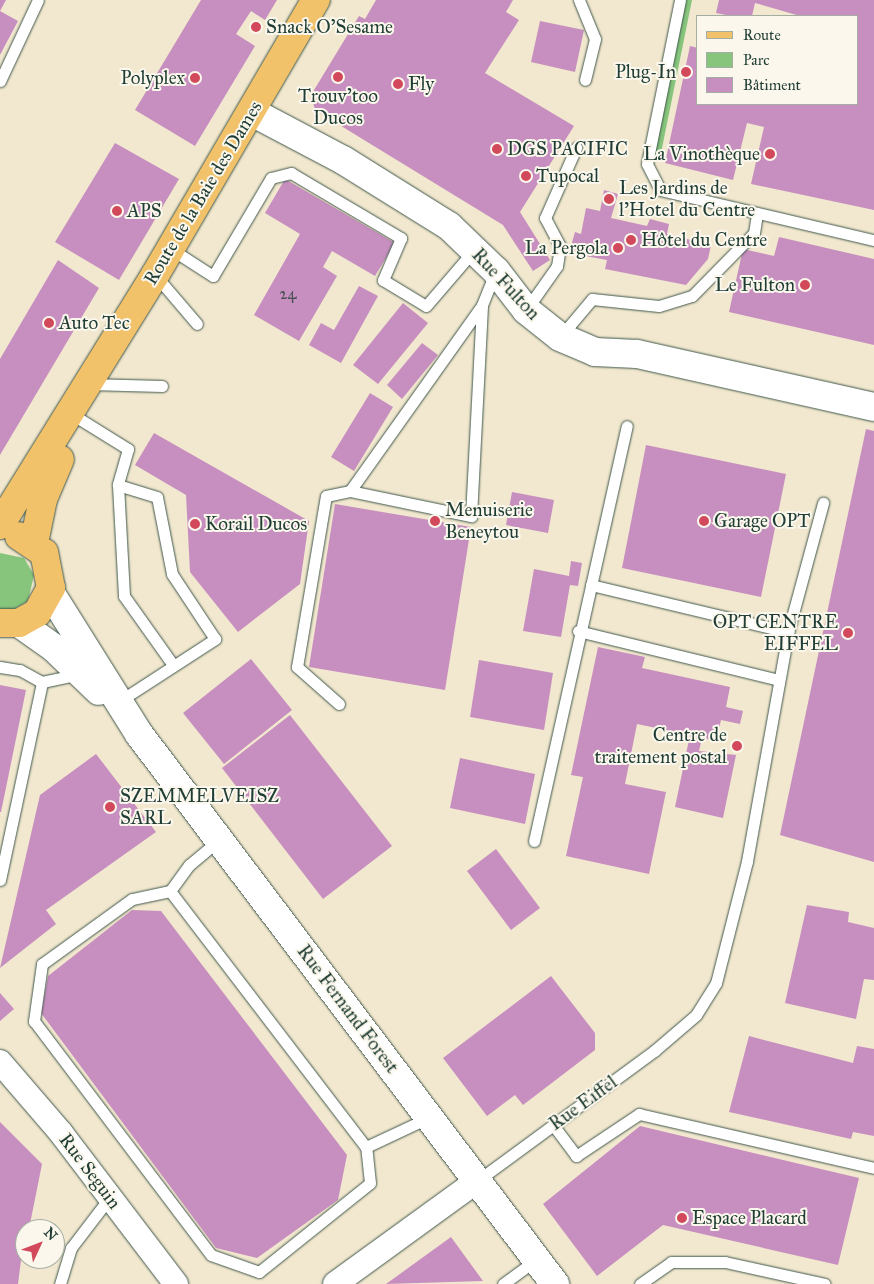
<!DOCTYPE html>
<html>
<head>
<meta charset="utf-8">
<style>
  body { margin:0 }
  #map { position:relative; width:874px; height:1284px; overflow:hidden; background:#f2e8cf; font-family:"IM FELL Great Primer",serif }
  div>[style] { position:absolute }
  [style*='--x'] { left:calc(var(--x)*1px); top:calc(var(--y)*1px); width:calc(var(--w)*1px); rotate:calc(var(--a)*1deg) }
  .green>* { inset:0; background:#87c57c }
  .building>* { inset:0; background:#c78fbf }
  .roads { filter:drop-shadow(0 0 1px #3f574b) drop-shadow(0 0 1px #3f574b) }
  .service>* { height:11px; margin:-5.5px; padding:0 5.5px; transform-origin:5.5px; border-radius:5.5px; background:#fff }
  .minor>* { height:24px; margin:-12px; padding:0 12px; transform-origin:12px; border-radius:12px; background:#fff }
  .tertiary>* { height:28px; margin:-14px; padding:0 14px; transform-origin:14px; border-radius:14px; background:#fff }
  .primary>* { height:28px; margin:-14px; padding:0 14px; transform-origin:14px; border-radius:14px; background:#f2c26a }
  .dots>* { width:14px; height:14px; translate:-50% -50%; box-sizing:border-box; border:2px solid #fbf7ec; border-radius:50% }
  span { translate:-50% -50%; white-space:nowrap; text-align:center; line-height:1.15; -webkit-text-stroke:4px #fbf7ec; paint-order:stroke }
  .number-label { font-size:16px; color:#495257 }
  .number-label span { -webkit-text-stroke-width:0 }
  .poi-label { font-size:19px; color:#1f3d34 }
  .left { translate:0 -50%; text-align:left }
  .right { translate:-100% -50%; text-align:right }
  .street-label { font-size:19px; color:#1f3d34 }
  .legend { position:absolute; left:696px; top:15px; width:162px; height:90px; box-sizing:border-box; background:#fbf7ec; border:1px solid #a3ada2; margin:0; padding:6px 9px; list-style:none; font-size:15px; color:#1f3d34 }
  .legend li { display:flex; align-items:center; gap:10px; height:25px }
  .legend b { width:25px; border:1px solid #a3ada2 }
  .north { position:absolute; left:15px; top:1219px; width:50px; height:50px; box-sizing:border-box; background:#fbf7ec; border:1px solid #a3ada2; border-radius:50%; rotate:47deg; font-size:14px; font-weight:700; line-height:20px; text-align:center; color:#1f3d34 }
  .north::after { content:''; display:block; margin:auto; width:18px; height:22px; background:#d1495b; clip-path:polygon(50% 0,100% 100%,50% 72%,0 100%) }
</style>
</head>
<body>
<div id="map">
  <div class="green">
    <i style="clip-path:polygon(680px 0,692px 0,660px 158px,647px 164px)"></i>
    <i style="clip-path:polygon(0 553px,24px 558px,34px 575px,28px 601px,12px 610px,0 610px)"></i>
  </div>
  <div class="building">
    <i style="clip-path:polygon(0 0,6px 0,0 11px,18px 21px,0 55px)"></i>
    <i style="clip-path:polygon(201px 0,277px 0,265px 20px,251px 11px,236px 34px,255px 46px,195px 146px,135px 110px)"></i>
    <i style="clip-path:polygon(376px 0,513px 0,506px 12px,519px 20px,485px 73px,574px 126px,520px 212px,550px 260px,533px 271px,503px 225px,315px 110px,311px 95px,359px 16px,365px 19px)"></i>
    <i style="clip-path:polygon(719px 0,874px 0,874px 210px,751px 184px,764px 127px,747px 123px,733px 180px,665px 163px,690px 46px,698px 48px,698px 104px,858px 104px,858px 16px,800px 16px,755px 3px,752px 16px,731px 16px,716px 13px)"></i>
    <i style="clip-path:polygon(540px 21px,584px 30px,575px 72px,531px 62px)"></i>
    <i style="clip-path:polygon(115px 143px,179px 179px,119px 280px,55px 242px)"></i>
    <i style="clip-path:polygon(285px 179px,395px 243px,375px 276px,332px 251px,323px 267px,337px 276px,299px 341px,254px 315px,300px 234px,265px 213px)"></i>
    <i style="clip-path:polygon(604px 190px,618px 194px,611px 218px,647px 226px,650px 219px,669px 224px,667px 234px,711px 245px,708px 259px,686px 285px,605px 269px,607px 260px,569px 253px,575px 232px,581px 234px,586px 208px,600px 211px)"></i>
    <i style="clip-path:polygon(779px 237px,874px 259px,874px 345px,729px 312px,743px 249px,774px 256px)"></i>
    <i style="clip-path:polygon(58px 260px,99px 288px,0 455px,0 359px)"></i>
    <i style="clip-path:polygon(359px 286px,378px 296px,341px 363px,309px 345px,321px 323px,334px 330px)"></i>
    <i style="clip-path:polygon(403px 303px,428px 323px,378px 384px,353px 365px)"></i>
    <i style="clip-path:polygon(422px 343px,438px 355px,402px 399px,387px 385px)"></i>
    <i style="clip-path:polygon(370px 393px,393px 407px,354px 471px,331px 457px)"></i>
    <i style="clip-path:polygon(866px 429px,874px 431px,874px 862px,780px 835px)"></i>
    <i style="clip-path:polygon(154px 433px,309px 521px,300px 584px,238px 632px,190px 572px,186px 495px,135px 465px)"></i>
    <i style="clip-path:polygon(646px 445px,786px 474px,761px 597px,622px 568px)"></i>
    <i style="clip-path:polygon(512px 492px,554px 500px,548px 533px,506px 525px)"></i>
    <i style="clip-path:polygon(335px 504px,471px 527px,445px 690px,309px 667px)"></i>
    <i style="clip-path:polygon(571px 561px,582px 563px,578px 586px,570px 585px,561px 637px,523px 631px,534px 569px,569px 576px)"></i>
    <i style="clip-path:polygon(598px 647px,645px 657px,642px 668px,730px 687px,726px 707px,743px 711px,740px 724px,721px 720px,716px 741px,702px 738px,699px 751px,736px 755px,723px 818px,675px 807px,690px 735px,637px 724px,625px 784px,666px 792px,649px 874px,566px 856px,583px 777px,571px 775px)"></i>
    <i style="clip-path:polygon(251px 659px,292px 710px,224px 764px,183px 713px)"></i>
    <i style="clip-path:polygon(479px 660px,553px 673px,544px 730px,470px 717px)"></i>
    <i style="clip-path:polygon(0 685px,26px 690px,1px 812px,0 812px)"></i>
    <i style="clip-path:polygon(290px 715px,392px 846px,323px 899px,222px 768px)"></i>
    <i style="clip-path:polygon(96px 754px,156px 832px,46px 910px,56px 924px,0 968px,40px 795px)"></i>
    <i style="clip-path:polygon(460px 758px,535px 774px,525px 824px,450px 808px)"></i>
    <i style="clip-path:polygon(496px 849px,540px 908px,511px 930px,467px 871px)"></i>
    <i style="clip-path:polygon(807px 905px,849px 912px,848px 922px,874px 928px,874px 980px,864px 979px,856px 1019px,785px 1003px)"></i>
    <i style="clip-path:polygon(132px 910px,161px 911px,347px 1155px,338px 1200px,257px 1258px,216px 1248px,41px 1013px,48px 976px)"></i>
    <i style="clip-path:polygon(551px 976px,595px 1033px,595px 1050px,523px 1105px,515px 1095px,487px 1116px,443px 1058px)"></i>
    <i style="clip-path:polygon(0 993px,14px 1009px,0 1021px)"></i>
    <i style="clip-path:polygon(749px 1036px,853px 1063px,857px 1046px,874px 1049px,874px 1136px,853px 1132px,851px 1139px,729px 1112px)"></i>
    <i style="clip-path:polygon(0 1122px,42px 1164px,29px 1229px,25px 1229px,18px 1284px,0 1284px)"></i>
    <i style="clip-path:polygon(640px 1126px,859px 1178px,838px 1265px,663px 1225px,597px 1276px,543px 1204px)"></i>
    <i style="clip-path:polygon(451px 1237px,483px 1281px,386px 1284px)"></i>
  </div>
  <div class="roads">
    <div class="service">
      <i style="--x:579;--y:0;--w:42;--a:67.7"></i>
      <i style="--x:595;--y:39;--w:42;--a:103.7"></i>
      <i style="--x:680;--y:0;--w:167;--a:101.4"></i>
      <i style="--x:647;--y:164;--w:29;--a:63"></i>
      <i style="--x:660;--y:190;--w:220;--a:13.2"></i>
      <i style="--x:0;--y:81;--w:89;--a:-64.9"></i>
      <i style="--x:171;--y:249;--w:50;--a:32.7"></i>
      <i style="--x:213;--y:276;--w:114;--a:-59.4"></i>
      <i style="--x:271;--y:178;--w:21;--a:-14"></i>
      <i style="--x:291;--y:173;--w:128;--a:30.6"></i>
      <i style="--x:401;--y:238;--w:46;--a:113.2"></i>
      <i style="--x:383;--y:280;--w:50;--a:31.2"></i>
      <i style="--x:426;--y:306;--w:74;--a:-49.4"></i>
      <i style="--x:156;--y:276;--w:63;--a:49.5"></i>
      <i style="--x:526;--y:310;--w:54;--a:-54.8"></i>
      <i style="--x:557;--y:266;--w:20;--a:-81"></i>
      <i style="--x:560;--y:246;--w:32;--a:-118"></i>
      <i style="--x:545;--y:218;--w:77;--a:-66.1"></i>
      <i style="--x:560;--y:337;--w:50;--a:-49.9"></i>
      <i style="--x:592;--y:299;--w:67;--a:6"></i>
      <i style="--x:659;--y:306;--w:34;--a:-17"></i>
      <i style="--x:692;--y:296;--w:88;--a:-45.5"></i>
      <i style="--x:754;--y:233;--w:19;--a:-81"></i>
      <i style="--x:88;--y:384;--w:74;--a:1.5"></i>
      <i style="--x:78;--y:418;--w:59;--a:31.8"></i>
      <i style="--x:128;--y:449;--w:37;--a:106"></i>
      <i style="--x:350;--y:491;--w:124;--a:11.7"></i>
      <i style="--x:471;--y:516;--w:209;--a:-87"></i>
      <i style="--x:591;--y:585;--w:203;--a:13.4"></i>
      <i style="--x:578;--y:631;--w:207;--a:13.7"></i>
      <i style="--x:0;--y:667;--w:20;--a:9"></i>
      <i style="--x:20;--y:670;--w:25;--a:29"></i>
      <i style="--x:42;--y:682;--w:38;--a:-12"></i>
      <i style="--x:118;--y:702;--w:116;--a:-33"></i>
      <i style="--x:215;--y:639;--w:78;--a:-123.5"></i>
      <i style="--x:172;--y:574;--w:78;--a:-101"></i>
      <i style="--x:157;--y:497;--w:41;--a:-162.9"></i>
      <i style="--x:118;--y:485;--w:111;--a:86.9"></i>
      <i style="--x:124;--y:596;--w:85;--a:54.6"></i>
      <i style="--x:339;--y:704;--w:56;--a:-138.6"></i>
      <i style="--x:297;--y:667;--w:173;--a:-80.4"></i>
      <i style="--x:326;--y:496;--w:25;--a:-12"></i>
      <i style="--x:350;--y:491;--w:228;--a:-54.6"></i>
      <i style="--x:482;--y:305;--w:35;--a:-68"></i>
      <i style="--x:219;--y:840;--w:39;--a:140"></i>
      <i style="--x:189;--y:865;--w:32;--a:126"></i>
      <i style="--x:170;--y:891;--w:39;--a:168"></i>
      <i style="--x:132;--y:899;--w:111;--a:144.2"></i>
      <i style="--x:42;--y:964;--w:58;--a:98"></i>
      <i style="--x:34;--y:1021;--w:293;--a:52.9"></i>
      <i style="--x:211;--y:1255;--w:51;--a:19.5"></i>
      <i style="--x:259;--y:1272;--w:142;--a:-38.7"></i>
      <i style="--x:370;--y:1183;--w:36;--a:-96"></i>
      <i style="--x:366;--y:1147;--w:71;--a:-25.1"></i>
      <i style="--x:534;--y:841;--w:425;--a:-77.4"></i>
      <i style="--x:0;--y:880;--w:202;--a:-78"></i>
      <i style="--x:170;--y:891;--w:322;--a:52.6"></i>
      <i style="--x:553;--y:1125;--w:39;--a:53"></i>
      <i style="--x:576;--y:1156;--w:76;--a:-33.7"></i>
      <i style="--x:639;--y:1114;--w:241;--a:12.9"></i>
      <i style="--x:477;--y:1181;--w:220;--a:-36.3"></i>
      <i style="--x:654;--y:1051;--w:55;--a:-40.6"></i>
      <i style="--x:696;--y:1015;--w:38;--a:-58"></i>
      <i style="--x:716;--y:983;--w:126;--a:-75.7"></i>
      <i style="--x:747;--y:861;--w:233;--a:-79.8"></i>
      <i style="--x:788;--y:632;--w:134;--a:-74.8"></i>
      <i style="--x:60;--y:1284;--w:38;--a:-73"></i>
      <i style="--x:71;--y:1248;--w:64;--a:-52.6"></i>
      <i style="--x:503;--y:1284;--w:42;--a:-36.3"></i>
      <i style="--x:640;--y:1284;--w:38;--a:-35"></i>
      <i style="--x:671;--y:1262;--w:54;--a:0"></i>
      <i style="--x:725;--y:1262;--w:102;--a:12.4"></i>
    </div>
    <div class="minor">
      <i style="--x:0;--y:1062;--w:94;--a:49.3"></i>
      <i style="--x:61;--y:1133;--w:190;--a:52.7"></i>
      <i style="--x:335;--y:1284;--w:175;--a:-36"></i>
    </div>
    <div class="tertiary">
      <i style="--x:252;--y:112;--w:103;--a:27.8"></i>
      <i style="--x:343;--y:160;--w:125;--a:31.9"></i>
      <i style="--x:449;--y:226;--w:65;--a:43.8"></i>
      <i style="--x:496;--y:271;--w:49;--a:52.4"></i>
      <i style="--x:526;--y:310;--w:43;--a:38.5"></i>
      <i style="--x:560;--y:337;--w:38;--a:23"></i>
      <i style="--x:595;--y:352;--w:42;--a:2.7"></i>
      <i style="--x:637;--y:354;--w:243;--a:12.6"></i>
      <i style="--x:50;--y:592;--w:168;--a:57.9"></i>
      <i style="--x:139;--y:734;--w:690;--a:52.9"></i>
      <i style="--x:19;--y:623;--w:43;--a:35.5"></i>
      <i style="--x:54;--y:648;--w:62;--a:43.7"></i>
    </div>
    <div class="primary">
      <i style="--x:0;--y:525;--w:294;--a:-58.2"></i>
      <i style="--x:155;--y:275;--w:319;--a:-59.7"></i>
      <i style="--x:34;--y:543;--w:45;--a:-78.4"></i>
      <i style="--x:43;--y:499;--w:43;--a:-67"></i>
      <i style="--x:0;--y:623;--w:19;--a:0"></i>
      <i style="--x:19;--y:623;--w:21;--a:-29"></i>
      <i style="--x:37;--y:613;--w:29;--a:-61"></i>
      <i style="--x:51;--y:588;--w:36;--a:-101"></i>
      <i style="--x:44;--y:553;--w:30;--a:-146"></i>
    </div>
  </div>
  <div class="dots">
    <i style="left:256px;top:27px;background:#d1495b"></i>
    <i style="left:686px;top:72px;background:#d1495b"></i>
    <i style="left:338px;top:77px;background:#d1495b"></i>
    <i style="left:195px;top:78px;background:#d1495b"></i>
    <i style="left:398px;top:84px;background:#d1495b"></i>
    <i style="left:497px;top:149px;background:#d1495b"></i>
    <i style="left:770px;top:154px;background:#d1495b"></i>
    <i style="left:526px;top:176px;background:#d1495b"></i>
    <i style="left:609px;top:199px;background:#d1495b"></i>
    <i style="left:117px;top:211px;background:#d1495b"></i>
    <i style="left:631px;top:240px;background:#d1495b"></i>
    <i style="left:618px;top:248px;background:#d1495b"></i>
    <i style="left:805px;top:285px;background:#d1495b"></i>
    <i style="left:49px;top:323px;background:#d1495b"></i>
    <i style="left:435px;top:521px;background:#d1495b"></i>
    <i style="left:704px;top:521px;background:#d1495b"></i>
    <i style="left:195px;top:524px;background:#d1495b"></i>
    <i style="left:848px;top:633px;background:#d1495b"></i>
    <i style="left:737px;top:746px;background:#d1495b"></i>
    <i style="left:110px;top:807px;background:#d1495b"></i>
    <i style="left:682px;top:1218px;background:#d1495b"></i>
  </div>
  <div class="number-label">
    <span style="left:288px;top:294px">24</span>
  </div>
  <div class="poi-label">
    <span class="left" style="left:266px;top:27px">Snack O'Sesame</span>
    <span class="right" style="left:676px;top:72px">Plug-In</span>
    <span class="right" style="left:185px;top:78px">Polyplex</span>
    <span class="left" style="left:408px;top:84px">Fly</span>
    <span style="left:338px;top:107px">Trouv'too<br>Ducos</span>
    <span class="left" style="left:507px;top:149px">DGS PACIFIC</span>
    <span class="right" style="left:760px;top:154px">La Vinothèque</span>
    <span class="left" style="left:536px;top:176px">Tupocal</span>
    <span class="left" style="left:619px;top:199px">Les Jardins de<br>l'Hotel du Centre</span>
    <span class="left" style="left:127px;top:211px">APS</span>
    <span class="left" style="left:641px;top:240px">Hôtel du Centre</span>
    <span class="right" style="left:608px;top:248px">La Pergola</span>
    <span class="right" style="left:795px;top:285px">Le Fulton</span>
    <span class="left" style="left:59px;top:323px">Auto Tec</span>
    <span class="left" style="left:445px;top:521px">Menuiserie<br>Beneytou</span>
    <span class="left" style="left:714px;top:521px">Garage OPT</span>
    <span class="left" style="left:205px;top:524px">Korail Ducos</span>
    <span class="right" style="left:838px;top:633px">OPT CENTRE<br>EIFFEL</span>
    <span class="right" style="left:727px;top:746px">Centre de<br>traitement postal</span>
    <span class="left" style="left:120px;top:807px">SZEMMELVEISZ<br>SARL</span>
    <span class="left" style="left:692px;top:1218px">Espace Placard</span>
  </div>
  <div class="street-label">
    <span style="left:203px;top:193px;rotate:-59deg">Route de la Baie des Dames</span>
    <span style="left:506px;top:284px;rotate:47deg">Rue Fulton</span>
    <span style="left:348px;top:1009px;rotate:53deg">Rue Fernand Forest</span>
    <span style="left:583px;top:1103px;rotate:-36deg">Rue Eiffel</span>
    <span style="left:90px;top:1171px;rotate:53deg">Rue Seguin</span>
  </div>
  <ul class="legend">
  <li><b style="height:6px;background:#f2c26a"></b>Route</li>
  <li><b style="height:14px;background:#87c57c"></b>Parc</li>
  <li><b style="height:14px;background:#c78fbf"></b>Bâtiment</li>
  </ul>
  <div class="north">N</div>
</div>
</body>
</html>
